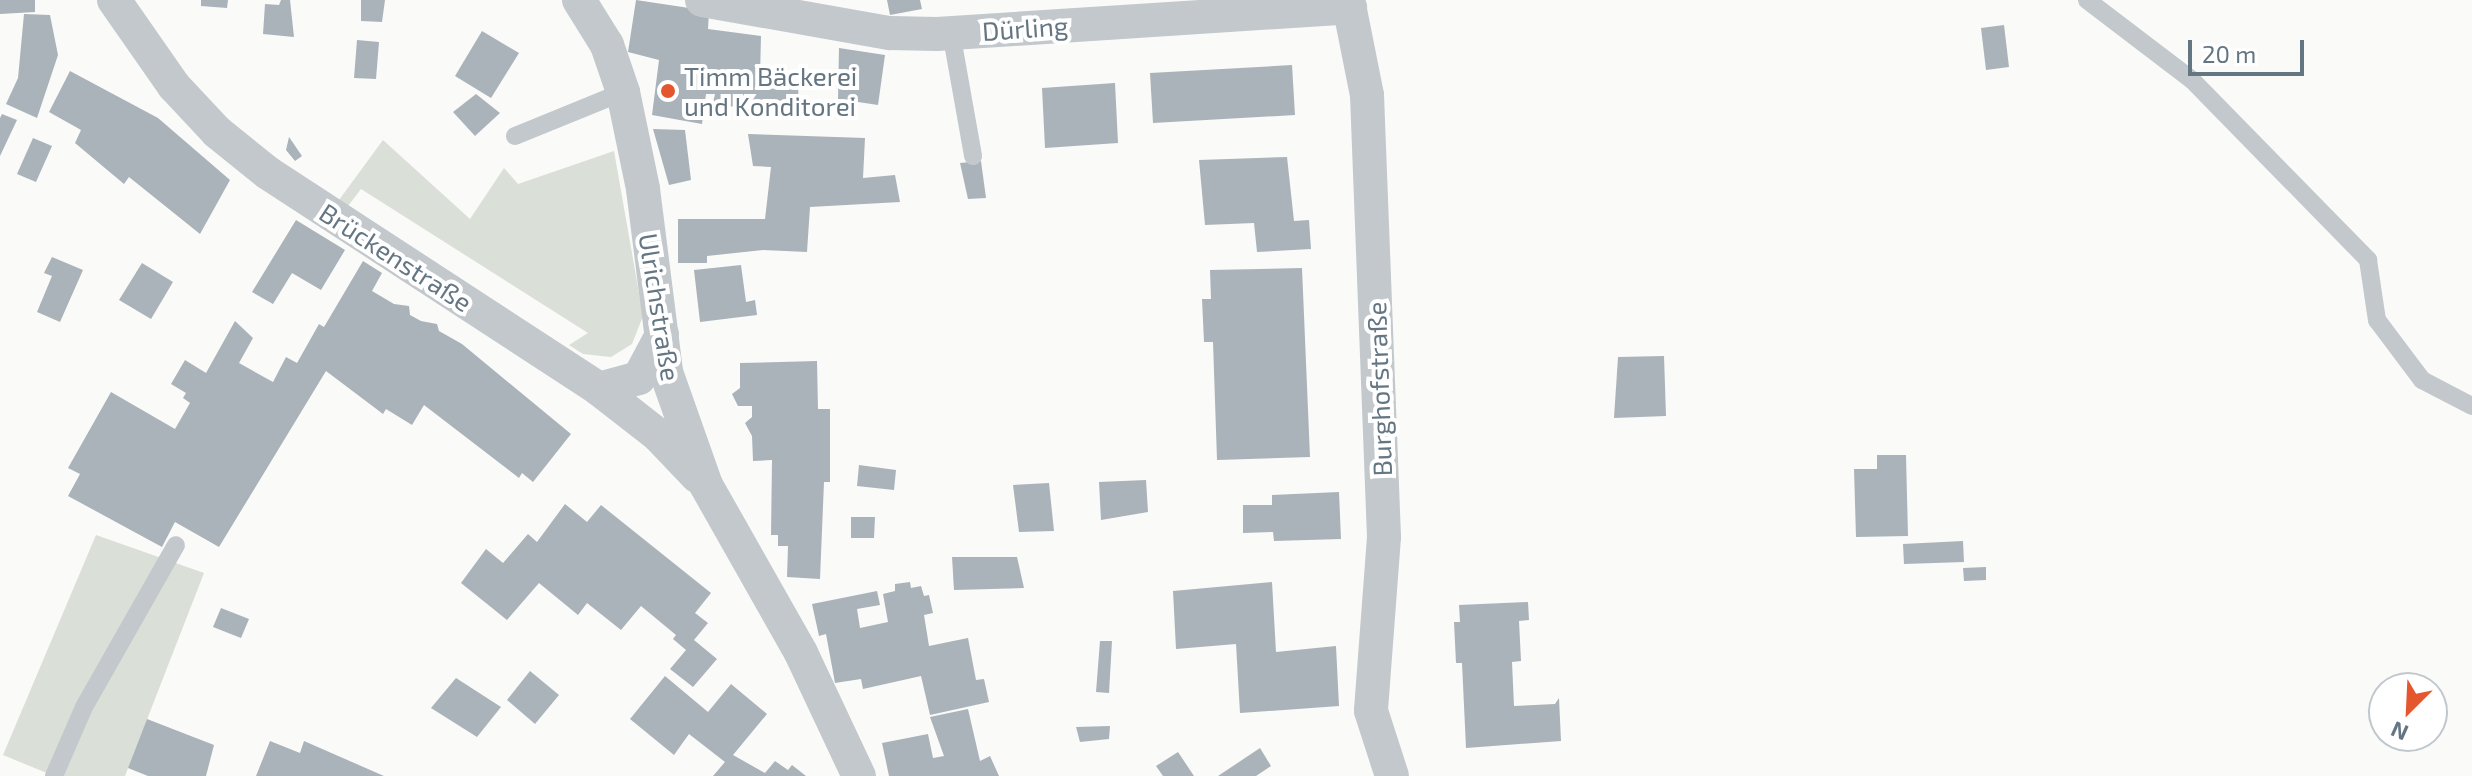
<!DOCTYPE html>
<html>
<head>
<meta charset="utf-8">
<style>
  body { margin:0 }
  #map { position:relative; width:2472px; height:776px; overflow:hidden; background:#fafaf8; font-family:"Exo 2",sans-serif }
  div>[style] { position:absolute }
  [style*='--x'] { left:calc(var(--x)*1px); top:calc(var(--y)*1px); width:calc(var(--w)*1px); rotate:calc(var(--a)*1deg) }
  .green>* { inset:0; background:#dadfd7 }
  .building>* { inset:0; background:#aab3b9 }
  .service>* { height:18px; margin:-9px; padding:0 9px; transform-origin:9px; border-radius:9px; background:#c3c8cc }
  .minor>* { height:34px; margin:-17px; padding:0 17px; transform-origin:17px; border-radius:17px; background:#c3c8cc }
  .dots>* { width:22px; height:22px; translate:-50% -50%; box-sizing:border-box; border:4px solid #fff; border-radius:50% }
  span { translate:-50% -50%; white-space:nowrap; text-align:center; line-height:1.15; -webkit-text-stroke:8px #fff; paint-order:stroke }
  .street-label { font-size:26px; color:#657683 }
  .poi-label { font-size:26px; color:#657683 }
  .left { translate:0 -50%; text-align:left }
  .north { position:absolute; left:2368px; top:672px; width:80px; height:80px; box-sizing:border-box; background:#fff; border:2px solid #c1c8cd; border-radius:50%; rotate:204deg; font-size:22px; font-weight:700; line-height:32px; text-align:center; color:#657683 }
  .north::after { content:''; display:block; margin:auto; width:28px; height:36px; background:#e4572e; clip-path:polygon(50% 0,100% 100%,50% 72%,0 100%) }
  .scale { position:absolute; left:2188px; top:40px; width:116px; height:36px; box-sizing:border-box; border:4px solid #657683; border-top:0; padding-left:10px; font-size:24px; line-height:28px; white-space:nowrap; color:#657683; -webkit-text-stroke:6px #fff; paint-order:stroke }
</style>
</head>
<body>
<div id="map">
  <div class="green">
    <i style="clip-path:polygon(383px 140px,470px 219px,504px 168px,518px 184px,614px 151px,643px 316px,632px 344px,611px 357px,583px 354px,569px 345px,588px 333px,361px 189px,348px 206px,339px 200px)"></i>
    <i style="clip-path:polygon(96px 535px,204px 573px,125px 776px,54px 776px,3px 755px)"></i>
  </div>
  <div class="building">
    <i style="clip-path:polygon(0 0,35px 0,35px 12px,0 14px)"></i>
    <i style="clip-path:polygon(201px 0,228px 0,227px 8px,201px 6px)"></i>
    <i style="clip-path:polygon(281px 0,290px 0,294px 37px,263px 34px,265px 4px,279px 5px)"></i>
    <i style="clip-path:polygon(361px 0,385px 0,382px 22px,361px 21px)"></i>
    <i style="clip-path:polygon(636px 0,709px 11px,708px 29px,761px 36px,760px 77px,798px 83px,799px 111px,790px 111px,789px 105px,774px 104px,772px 114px,713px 103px,715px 94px,706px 94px,702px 124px,652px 115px,659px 60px,628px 52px)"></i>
    <i style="clip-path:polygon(887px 0,920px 0,922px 9px,890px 15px)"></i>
    <i style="clip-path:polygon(24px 14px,50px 15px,58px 55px,37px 118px,6px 104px,18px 78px)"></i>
    <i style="clip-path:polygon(2004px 25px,2009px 67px,1986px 70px,1981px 28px)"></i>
    <i style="clip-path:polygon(482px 31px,519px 53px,491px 98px,455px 76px)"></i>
    <i style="clip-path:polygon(357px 40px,379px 42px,376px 79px,354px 78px)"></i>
    <i style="clip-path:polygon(839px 48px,885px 55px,878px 105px,838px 99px)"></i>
    <i style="clip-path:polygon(1292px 65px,1295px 115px,1153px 123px,1150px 73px)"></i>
    <i style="clip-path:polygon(70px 71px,158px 118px,230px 180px,200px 234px,129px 177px,124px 184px,75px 143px,81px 130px,49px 112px)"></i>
    <i style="clip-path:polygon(1115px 83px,1118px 143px,1045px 148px,1042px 88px)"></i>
    <i style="clip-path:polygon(476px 94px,500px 113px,475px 136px,453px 112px)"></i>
    <i style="clip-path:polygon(2px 114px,17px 120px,0 156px,0 118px)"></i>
    <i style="clip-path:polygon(653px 129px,685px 130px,691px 180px,669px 185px)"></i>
    <i style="clip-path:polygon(748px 134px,865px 138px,863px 178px,895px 175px,900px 202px,810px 207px,807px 252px,763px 250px,707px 256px,707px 263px,678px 263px,678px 219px,765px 219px,771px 167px,753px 166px)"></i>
    <i style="clip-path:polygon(289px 137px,302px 156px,295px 161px,286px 150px)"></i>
    <i style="clip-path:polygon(33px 138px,52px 146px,36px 182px,17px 174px)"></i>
    <i style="clip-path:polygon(1287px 157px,1294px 221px,1309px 220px,1311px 249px,1257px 252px,1254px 223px,1205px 225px,1199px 160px)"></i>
    <i style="clip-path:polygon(981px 161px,986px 198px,968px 199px,960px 163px)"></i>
    <i style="clip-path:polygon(296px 220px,345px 250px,321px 290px,292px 273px,273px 304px,252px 292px)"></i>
    <i style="clip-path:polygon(52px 257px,83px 270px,60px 322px,37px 312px,52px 276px,44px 273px)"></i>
    <i style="clip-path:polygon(363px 261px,382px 273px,372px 291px,394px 304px,409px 306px,410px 315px,421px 321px,437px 324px,439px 331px,462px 344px,571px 434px,533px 482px,522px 473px,519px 478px,424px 405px,412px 425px,386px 409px,383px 414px,326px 371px,219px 547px,175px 522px,162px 547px,68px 496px,80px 474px,68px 468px,111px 392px,175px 429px,190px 403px,183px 398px,186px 393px,171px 384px,185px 360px,206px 373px,235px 321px,253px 338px,239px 363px,273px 382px,286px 357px,297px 363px,319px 324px,324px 327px)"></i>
    <i style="clip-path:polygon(142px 263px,173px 282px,151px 319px,119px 300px)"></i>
    <i style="clip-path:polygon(741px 265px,746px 302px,755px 300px,757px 315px,700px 322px,694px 270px)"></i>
    <i style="clip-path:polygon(1302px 268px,1310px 457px,1217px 460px,1213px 342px,1204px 342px,1202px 299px,1211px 299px,1210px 270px)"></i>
    <i style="clip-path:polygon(1664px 356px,1666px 416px,1614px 418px,1618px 357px)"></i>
    <i style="clip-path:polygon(817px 361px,818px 409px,830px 409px,830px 482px,824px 482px,820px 579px,787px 577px,788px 546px,778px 546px,778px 535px,771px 535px,772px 460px,753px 461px,752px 436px,745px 423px,752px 417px,752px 406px,738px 406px,732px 394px,740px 388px,740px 363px)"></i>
    <i style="clip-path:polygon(1877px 455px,1906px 455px,1908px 536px,1856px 537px,1854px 469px,1877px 469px)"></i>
    <i style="clip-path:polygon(859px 465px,896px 470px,894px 490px,857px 486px)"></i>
    <i style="clip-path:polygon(1146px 480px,1148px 512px,1101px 520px,1099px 482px)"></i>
    <i style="clip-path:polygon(1049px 483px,1054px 531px,1019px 532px,1013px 485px)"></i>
    <i style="clip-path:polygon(1339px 492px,1341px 539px,1274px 541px,1273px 532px,1243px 533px,1243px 505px,1272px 505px,1272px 495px)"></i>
    <i style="clip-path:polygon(565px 504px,587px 522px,601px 505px,711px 593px,695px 613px,708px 623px,694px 640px,717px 659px,693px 687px,670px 669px,686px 650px,673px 639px,676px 635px,641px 606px,621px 630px,587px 603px,578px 615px,539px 583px,507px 620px,461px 583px,486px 549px,503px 563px,528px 534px,537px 542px)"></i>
    <i style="clip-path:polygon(851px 517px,875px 517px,874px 538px,851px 538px)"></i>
    <i style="clip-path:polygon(1963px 541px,1964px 562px,1904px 564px,1903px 544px)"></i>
    <i style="clip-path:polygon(952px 557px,1017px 557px,1024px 588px,954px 590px)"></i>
    <i style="clip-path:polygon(1986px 567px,1986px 580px,1964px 581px,1963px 568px)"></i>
    <i style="clip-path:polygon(910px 582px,911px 588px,921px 586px,924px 596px,929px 595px,933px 613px,924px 615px,929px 646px,968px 638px,976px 680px,984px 679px,989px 702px,930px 715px,921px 676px,863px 689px,861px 679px,835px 683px,826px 634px,819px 636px,812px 604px,877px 591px,880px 605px,857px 609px,860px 628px,888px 622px,883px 594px,895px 591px,895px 584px)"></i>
    <i style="clip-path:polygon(1272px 582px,1276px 652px,1336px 646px,1339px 706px,1240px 713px,1236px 644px,1176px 649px,1173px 591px)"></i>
    <i style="clip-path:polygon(1528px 602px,1529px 620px,1519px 621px,1521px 661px,1512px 662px,1514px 706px,1555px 704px,1559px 698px,1561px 741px,1466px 748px,1462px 663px,1456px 663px,1454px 622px,1460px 622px,1459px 605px)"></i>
    <i style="clip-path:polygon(221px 608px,249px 619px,241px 638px,213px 627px)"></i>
    <i style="clip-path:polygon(1100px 641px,1112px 641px,1109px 693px,1096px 692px)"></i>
    <i style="clip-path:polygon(530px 671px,559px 695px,535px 724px,507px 700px)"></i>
    <i style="clip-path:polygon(665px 676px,708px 712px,731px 684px,767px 714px,733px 755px,765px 773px,775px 761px,788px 770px,792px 765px,806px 776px,713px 776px,725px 762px,689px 734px,674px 755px,630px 719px)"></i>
    <i style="clip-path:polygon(456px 678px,501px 707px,477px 737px,431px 708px)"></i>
    <i style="clip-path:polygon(968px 709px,980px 761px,990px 756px,999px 776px,889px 776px,882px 743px,928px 734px,933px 758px,944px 756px,930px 717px)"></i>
    <i style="clip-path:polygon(147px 719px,214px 745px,206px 776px,148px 776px,128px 768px)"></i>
    <i style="clip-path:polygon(1110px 726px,1109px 739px,1080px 742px,1076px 727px)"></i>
    <i style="clip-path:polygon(270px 741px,300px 753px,304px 741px,384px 776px,256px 776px)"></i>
    <i style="clip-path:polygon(1260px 748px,1271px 766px,1256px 776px,1218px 776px)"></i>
    <i style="clip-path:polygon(1178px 752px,1194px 776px,1163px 776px,1156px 766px)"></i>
  </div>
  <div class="service">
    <i style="--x:2087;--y:0;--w:132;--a:37.3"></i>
    <i style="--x:2192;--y:80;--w:252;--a:45.6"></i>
    <i style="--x:2368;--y:260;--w:61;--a:81.5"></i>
    <i style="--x:2377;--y:320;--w:75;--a:53.1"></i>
    <i style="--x:2422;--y:380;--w:56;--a:27.5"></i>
    <i style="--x:951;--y:32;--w:126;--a:79.9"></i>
    <i style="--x:515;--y:136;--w:117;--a:-22.2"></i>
    <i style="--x:54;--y:776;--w:75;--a:-66.5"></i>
    <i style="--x:84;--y:707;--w:186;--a:-60.4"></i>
  </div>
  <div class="minor">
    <i style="--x:114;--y:0;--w:105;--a:55.1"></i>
    <i style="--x:174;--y:86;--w:63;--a:46.9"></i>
    <i style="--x:217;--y:132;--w:65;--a:38.8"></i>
    <i style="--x:268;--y:173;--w:395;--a:33.1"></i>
    <i style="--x:599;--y:389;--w:75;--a:37.9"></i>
    <i style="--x:658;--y:435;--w:57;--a:46.4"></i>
    <i style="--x:579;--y:0;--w:53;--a:58.1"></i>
    <i style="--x:607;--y:45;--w:50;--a:71.2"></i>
    <i style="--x:623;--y:92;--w:99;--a:78.3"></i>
    <i style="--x:643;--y:189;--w:184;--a:82.8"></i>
    <i style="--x:666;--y:372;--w:120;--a:70.5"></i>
    <i style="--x:706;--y:485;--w:193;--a:60.5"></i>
    <i style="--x:801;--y:653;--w:136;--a:64.8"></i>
    <i style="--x:702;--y:0;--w:191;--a:10"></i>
    <i style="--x:890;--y:33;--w:47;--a:1.2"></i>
    <i style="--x:937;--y:34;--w:414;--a:-3.7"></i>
    <i style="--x:1348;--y:0;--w:97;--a:78.7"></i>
    <i style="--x:1367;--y:95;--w:442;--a:87.8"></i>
    <i style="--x:1384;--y:537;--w:174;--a:94.3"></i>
    <i style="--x:1371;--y:711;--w:68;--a:72.1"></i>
    <i style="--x:599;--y:389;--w:41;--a:-15.4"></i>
    <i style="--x:639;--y:378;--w:49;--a:-61.9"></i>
  </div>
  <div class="dots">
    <i style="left:668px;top:91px;background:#e4572e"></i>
  </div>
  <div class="street-label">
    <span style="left:1025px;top:28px;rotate:-4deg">Dürling</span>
    <span style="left:396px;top:257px;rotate:33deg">Brückenstraße</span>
    <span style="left:660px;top:307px;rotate:81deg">Ulrichstraße</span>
    <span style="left:1379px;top:389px;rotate:-92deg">Burghofstraße</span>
  </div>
  <div class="poi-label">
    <span class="left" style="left:684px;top:91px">Timm Bäckerei<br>und Konditorei</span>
  </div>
  <div class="north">N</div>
  <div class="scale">20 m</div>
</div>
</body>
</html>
